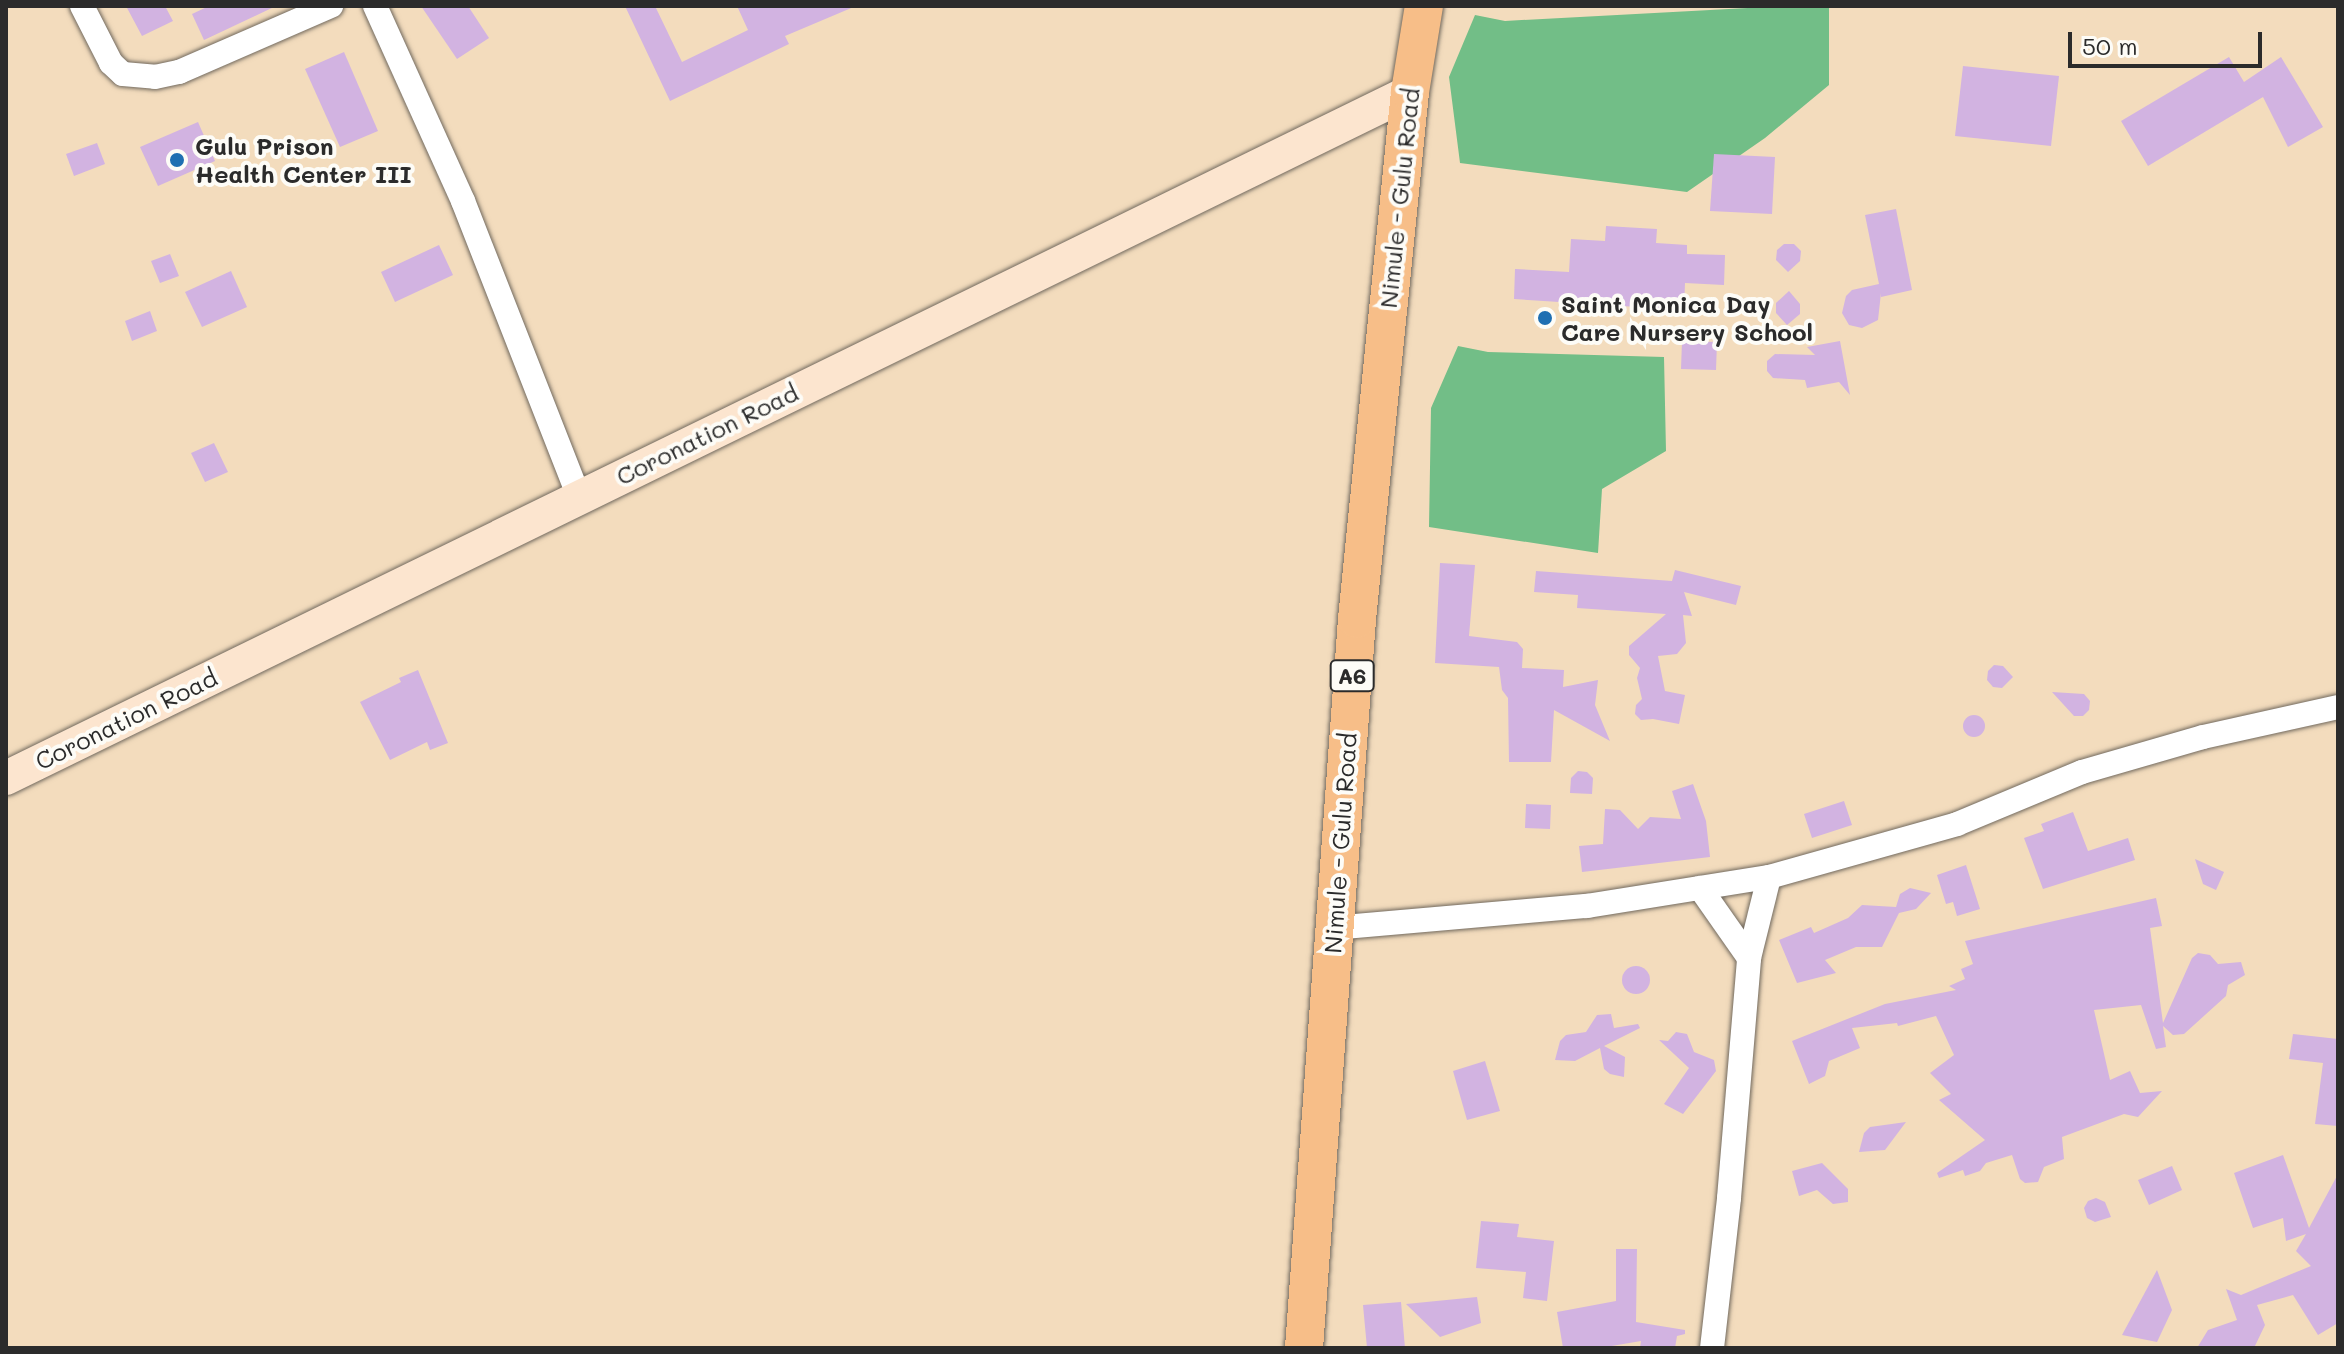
<!DOCTYPE html>
<html>
<head>
<meta charset="utf-8">
<style>
  body { margin:0 }
  #map { position:relative; width:2344px; height:1354px; overflow:hidden; background:#f3dcbd; font-family:Mali,sans-serif }
  div>[style] { position:absolute }
  [style*='--x'] { left:calc(var(--x)*1px); top:calc(var(--y)*1px); width:calc(var(--w)*1px); rotate:calc(var(--a)*1deg) }
  .forest>* { inset:0; background:#72be87 }
  .building>* { inset:0; background:#d2b3e1 }
  .round { border-radius:50% }
  .roads { filter:drop-shadow(0 0 2px #71695e) drop-shadow(0 0 2px #71695e) }
  .minor>* { height:24px; margin:-12px; padding:0 12px; transform-origin:12px; border-radius:12px; background:#fff }
  .secondary>* { height:34px; margin:-17px; padding:0 17px; transform-origin:17px; border-radius:17px; background:#fce5cf }
  .primary>* { height:38px; margin:-19px; padding:0 19px; transform-origin:19px; border-radius:19px; background:#f7be88 }
  .dots>* { width:22px; height:22px; translate:-50% -50%; box-sizing:border-box; border:4px solid #fdfcf7; border-radius:50% }
  span { translate:-50% -50%; white-space:nowrap; text-align:center; line-height:1.15; -webkit-text-stroke:8px #fdfcf7; paint-order:stroke }
  .shield-label span { padding:2px 6px; background:#fdfcf7; border:2px solid; border-radius:6px; -webkit-text-stroke-width:0 }
  .shield-label { font-size:22px; color:#2b2b2b; font-weight:700 }
  .poi-label { font-size:24px; color:#2b2b2b; font-weight:700 }
  .left { translate:0 -50%; text-align:left }
  .street-label { font-size:24px; color:#2b2b2b }
  .frame { position:absolute; inset:0; border:8px solid #2b2b2b; pointer-events:none }
  .scale { position:absolute; left:2068px; top:32px; width:194px; height:36px; box-sizing:border-box; border:4px solid #2b2b2b; border-top:0; padding-left:10px; font-size:24px; line-height:28px; white-space:nowrap; color:#2b2b2b; -webkit-text-stroke:6px #fdfcf7; paint-order:stroke }
</style>
</head>
<body>
<div id="map">
  <div class="forest">
    <i style="clip-path:polygon(1783px 6px,1829px 6px,1829px 85px,1765px 138px,1687px 192px,1460px 163px,1449px 77px,1475px 15px,1505px 21px)"></i>
    <i style="clip-path:polygon(1458px 346px,1488px 352px,1664px 357px,1666px 451px,1602px 489px,1598px 553px,1429px 527px,1431px 408px)"></i>
  </div>
  <div class="building">
    <i style="clip-path:polygon(126px 6px,165px 6px,173px 21px,142px 36px)"></i>
    <i style="clip-path:polygon(209px 6px,276px 6px,204px 40px,192px 14px)"></i>
    <i style="clip-path:polygon(421px 6px,468px 6px,489px 38px,457px 59px)"></i>
    <i style="clip-path:polygon(625px 6px,655px 6px,682px 62px,748px 30px,737px 6px,856px 6px,785px 36px,789px 44px,670px 101px)"></i>
    <i style="clip-path:polygon(344px 52px,378px 131px,340px 147px,305px 69px)"></i>
    <i style="clip-path:polygon(2229px 57px,2244px 82px,2281px 57px,2323px 127px,2288px 147px,2263px 97px,2148px 166px,2121px 121px)"></i>
    <i style="clip-path:polygon(1963px 66px,2059px 76px,2051px 146px,1955px 136px)"></i>
    <i style="clip-path:polygon(198px 122px,215px 161px,158px 186px,140px 147px)"></i>
    <i style="clip-path:polygon(97px 143px,105px 164px,74px 176px,66px 154px)"></i>
    <i style="clip-path:polygon(1714px 154px,1775px 157px,1772px 214px,1710px 211px)"></i>
    <i style="clip-path:polygon(1896px 209px,1912px 290px,1881px 297px,1881px 293px,1878px 320px,1862px 328px,1849px 325px,1842px 313px,1846px 296px,1852px 290px,1879px 284px,1865px 215px)"></i>
    <i style="clip-path:polygon(1606px 226px,1657px 229px,1656px 243px,1687px 245px,1687px 254px,1725px 255px,1724px 285px,1685px 283px,1684px 310px,1514px 299px,1515px 269px,1569px 272px,1571px 239px,1605px 241px)"></i>
    <i style="clip-path:polygon(1784px 244px,1794px 244px,1801px 251px,1800px 261px,1788px 272px,1776px 260px,1777px 250px)"></i>
    <i style="clip-path:polygon(439px 245px,453px 275px,395px 302px,381px 272px)"></i>
    <i style="clip-path:polygon(170px 254px,179px 276px,160px 283px,151px 261px)"></i>
    <i style="clip-path:polygon(231px 271px,247px 307px,202px 327px,185px 292px)"></i>
    <i style="clip-path:polygon(1789px 291px,1800px 304px,1800px 314px,1787px 325px,1776px 313px,1776px 303px)"></i>
    <i style="clip-path:polygon(150px 311px,157px 331px,132px 341px,125px 321px)"></i>
    <i style="clip-path:polygon(1682px 341px,1717px 342px,1716px 370px,1681px 369px)"></i>
    <i style="clip-path:polygon(1840px 341px,1850px 395px,1839px 382px,1807px 388px,1805px 380px,1773px 378px,1767px 371px,1767px 361px,1775px 354px,1815px 355px,1807px 347px)"></i>
    <i style="clip-path:polygon(214px 443px,228px 472px,205px 482px,191px 453px)"></i>
    <i style="clip-path:polygon(1440px 563px,1475px 565px,1469px 636px,1517px 642px,1523px 649px,1522px 668px,1564px 670px,1563px 687px,1598px 680px,1595px 705px,1610px 741px,1554px 710px,1551px 762px,1509px 762px,1508px 698px,1502px 690px,1499px 667px,1435px 663px)"></i>
    <i style="clip-path:polygon(1675px 570px,1741px 586px,1736px 605px,1684px 592px,1692px 616px,1683px 615px,1686px 643px,1677px 654px,1658px 656px,1665px 691px,1685px 695px,1679px 724px,1653px 719px,1641px 720px,1635px 714px,1636px 705px,1642px 699px,1637px 678px,1640px 668px,1629px 655px,1629px 646px,1666px 614px,1577px 608px,1578px 595px,1534px 592px,1536px 571px,1672px 581px)"></i>
    <i style="clip-path:polygon(1994px 665px,2003px 666px,2013px 677px,2002px 688px,1993px 687px,1987px 680px,1988px 671px)"></i>
    <i style="clip-path:polygon(418px 670px,448px 743px,430px 750px,427px 742px,390px 760px,360px 702px,401px 682px,399px 678px)"></i>
    <i style="clip-path:polygon(2052px 692px,2084px 694px,2090px 701px,2089px 710px,2083px 716px,2074px 716px)"></i>
    <i class="round" style="left:1963px;top:715px;width:22px;height:22px"></i>
    <i style="clip-path:polygon(1578px 771px,1587px 772px,1593px 778px,1592px 794px,1570px 793px,1571px 778px)"></i>
    <i style="clip-path:polygon(1693px 784px,1706px 821px,1710px 857px,1582px 872px,1579px 846px,1603px 844px,1605px 809px,1620px 810px,1638px 829px,1650px 817px,1681px 819px,1672px 791px)"></i>
    <i style="clip-path:polygon(1844px 801px,1852px 825px,1812px 838px,1804px 814px)"></i>
    <i style="clip-path:polygon(1526px 804px,1551px 805px,1550px 829px,1525px 828px)"></i>
    <i style="clip-path:polygon(2073px 812px,2088px 851px,2128px 838px,2135px 860px,2043px 889px,2024px 838px,2044px 831px,2041px 824px)"></i>
    <i style="clip-path:polygon(2195px 859px,2224px 872px,2216px 890px,2203px 884px)"></i>
    <i style="clip-path:polygon(1966px 865px,1980px 909px,1957px 916px,1953px 902px,1946px 904px,1937px 875px)"></i>
    <i style="clip-path:polygon(1910px 888px,1931px 893px,1916px 909px,1899px 913px,1882px 947px,1856px 947px,1825px 960px,1836px 973px,1797px 983px,1779px 940px,1811px 927px,1814px 933px,1848px 918px,1862px 905px,1896px 907px,1900px 894px)"></i>
    <i style="clip-path:polygon(2156px 898px,2162px 926px,2150px 928px,2163px 1023px,2192px 958px,2198px 953px,2210px 955px,2218px 964px,2241px 962px,2245px 975px,2228px 985px,2226px 996px,2184px 1034px,2173px 1035px,2163px 1026px,2166px 1047px,2156px 1049px,2141px 1005px,2094px 1010px,2110px 1080px,2130px 1071px,2140px 1093px,2162px 1091px,2138px 1117px,2124px 1114px,2062px 1137px,2064px 1159px,2044px 1167px,2038px 1182px,2025px 1183px,2020px 1179px,2012px 1155px,1986px 1163px,1980px 1171px,1965px 1176px,1963px 1170px,1939px 1178px,1937px 1173px,1985px 1140px,1939px 1100px,1951px 1094px,1930px 1073px,1954px 1055px,1936px 1016px,1898px 1026px,1897px 1023px,1852px 1028px,1860px 1048px,1829px 1061px,1825px 1076px,1809px 1084px,1792px 1041px,1885px 1004px,1956px 990px,1949px 986px,1965px 979px,1961px 969px,1973px 964px,1965px 941px)"></i>
    <i class="round" style="left:1622px;top:966px;width:28px;height:28px"></i>
    <i style="clip-path:polygon(1611px 1014px,1614px 1028px,1638px 1024px,1640px 1028px,1604px 1046px,1625px 1057px,1624px 1077px,1610px 1074px,1604px 1069px,1600px 1048px,1575px 1061px,1555px 1060px,1560px 1041px,1566px 1035px,1586px 1032px,1597px 1015px)"></i>
    <i style="clip-path:polygon(1676px 1032px,1687px 1034px,1694px 1052px,1714px 1060px,1716px 1071px,1683px 1114px,1664px 1104px,1689px 1068px,1659px 1040px,1668px 1041px)"></i>
    <i style="clip-path:polygon(2293px 1034px,2338px 1039px,2338px 1126px,2315px 1124px,2323px 1063px,2289px 1059px)"></i>
    <i style="clip-path:polygon(1485px 1061px,1500px 1111px,1467px 1120px,1453px 1071px)"></i>
    <i style="clip-path:polygon(1906px 1122px,1885px 1150px,1859px 1152px,1864px 1133px,1870px 1127px)"></i>
    <i style="clip-path:polygon(2283px 1155px,2309px 1228px,2338px 1174px,2338px 1323px,2318px 1335px,2293px 1295px,2257px 1305px,2265px 1325px,2254px 1348px,2197px 1348px,2208px 1330px,2237px 1320px,2226px 1289px,2241px 1295px,2311px 1266px,2296px 1251px,2306px 1234px,2286px 1241px,2283px 1218px,2253px 1228px,2234px 1173px)"></i>
    <i style="clip-path:polygon(1822px 1163px,1848px 1189px,1848px 1202px,1833px 1204px,1817px 1190px,1799px 1196px,1792px 1171px)"></i>
    <i style="clip-path:polygon(2172px 1166px,2182px 1190px,2149px 1205px,2138px 1180px)"></i>
    <i style="clip-path:polygon(2096px 1198px,2105px 1202px,2111px 1217px,2095px 1222px,2087px 1218px,2084px 1208px,2088px 1201px)"></i>
    <i style="clip-path:polygon(1481px 1221px,1519px 1224px,1517px 1237px,1554px 1241px,1547px 1301px,1523px 1298px,1526px 1272px,1476px 1268px)"></i>
    <i style="clip-path:polygon(1616px 1249px,1637px 1249px,1636px 1322px,1685px 1330px,1685px 1334px,1677px 1336px,1675px 1348px,1640px 1348px,1641px 1341px,1600px 1348px,1563px 1348px,1557px 1312px,1616px 1301px)"></i>
    <i style="clip-path:polygon(2157px 1270px,2172px 1310px,2157px 1342px,2122px 1335px)"></i>
    <i style="clip-path:polygon(1477px 1297px,1481px 1323px,1440px 1337px,1406px 1304px)"></i>
    <i style="clip-path:polygon(1401px 1302px,1405px 1348px,1367px 1348px,1363px 1305px)"></i>
  </div>
  <div class="roads">
    <div class="minor">
      <i style="--x:82;--y:6;--w:64;--a:63"></i>
      <i style="--x:111;--y:63;--w:16;--a:43"></i>
      <i style="--x:123;--y:74;--w:32;--a:5"></i>
      <i style="--x:155;--y:77;--w:25;--a:-12"></i>
      <i style="--x:179;--y:72;--w:166;--a:-23.5"></i>
      <i style="--x:375;--y:6;--w:214;--a:65.7"></i>
      <i style="--x:463;--y:201;--w:318;--a:68.6"></i>
      <i style="--x:1700;--y:888;--w:85;--a:55"></i>
      <i style="--x:1333;--y:928;--w:255;--a:-5"></i>
      <i style="--x:1587;--y:906;--w:184;--a:-9.1"></i>
      <i style="--x:1769;--y:877;--w:195;--a:-15.7"></i>
      <i style="--x:1957;--y:824;--w:135;--a:-22.6"></i>
      <i style="--x:2082;--y:772;--w:126;--a:-16.1"></i>
      <i style="--x:2203;--y:737;--w:138;--a:-12.5"></i>
      <i style="--x:1712;--y:1348;--w:151;--a:-83.5"></i>
      <i style="--x:1729;--y:1198;--w:241;--a:-85.2"></i>
      <i style="--x:1749;--y:958;--w:83;--a:-76.1"></i>
    </div>
    <div class="secondary">
      <i style="--x:6;--y:778;--w:1563;--a:-26.04"></i>
    </div>
    <div class="primary">
      <i style="--x:1304;--y:1348;--w:731;--a:-85.84"></i>
      <i style="--x:1357;--y:619;--w:530;--a:-84.26"></i>
      <i style="--x:1410;--y:92;--w:87;--a:-80.8"></i>
    </div>
  </div>
  <div class="dots">
    <i style="left:177px;top:160px;background:#1f6fb2"></i>
    <i style="left:1545px;top:318px;background:#1f6fb2"></i>
  </div>
  <div class="shield-label">
    <span style="left:1352px;top:676px">A6</span>
  </div>
  <div class="poi-label">
    <span class="left" style="left:195px;top:160px">Gulu Prison<br>Health Center III</span>
    <span class="left" style="left:1561px;top:318px">Saint Monica Day<br>Care Nursery School</span>
  </div>
  <div class="street-label">
    <span style="left:1399px;top:198px;rotate:-84deg">Nimule - Gulu Road</span>
    <span style="left:707px;top:434px;rotate:-26deg">Coronation Road</span>
    <span style="left:126px;top:719px;rotate:-26deg">Coronation Road</span>
    <span style="left:1340px;top:843px;rotate:-86deg">Nimule - Gulu Road</span>
  </div>
  <div class="frame"></div>
  <div class="scale">50 m</div>
</div>
</body>
</html>
